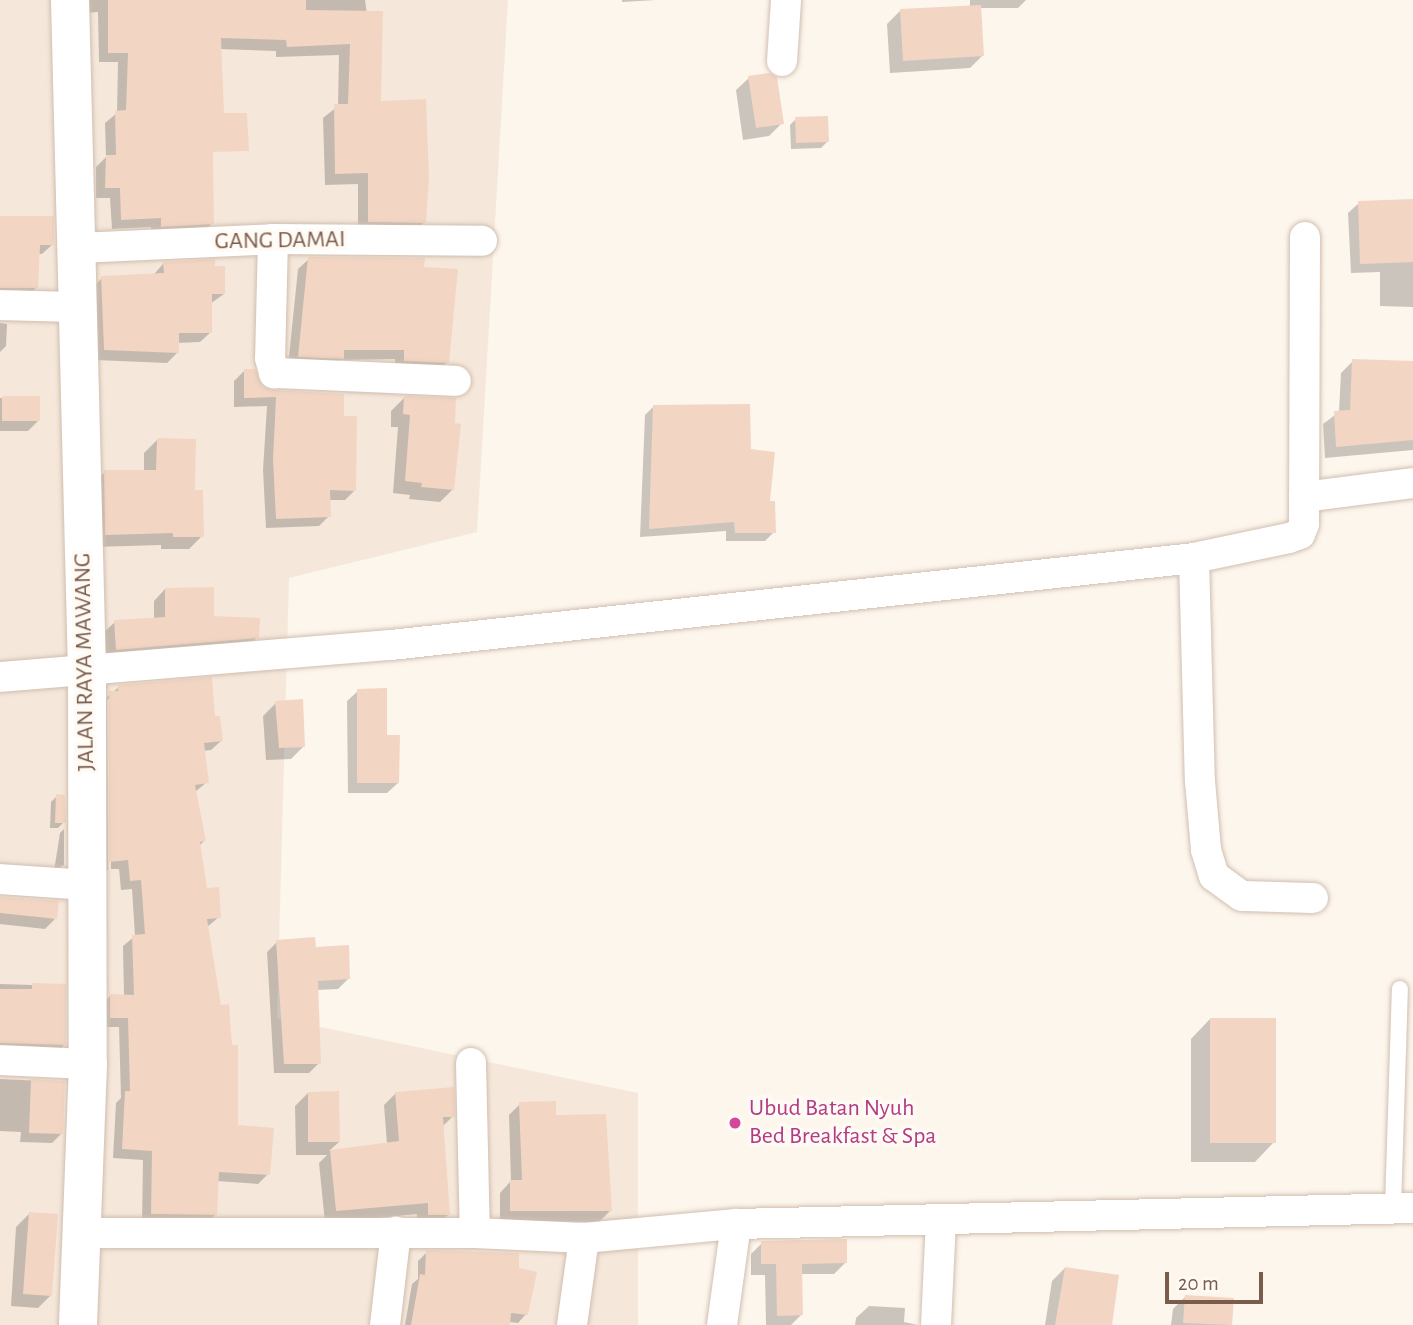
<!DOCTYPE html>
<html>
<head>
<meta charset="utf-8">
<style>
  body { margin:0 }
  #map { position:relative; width:1413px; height:1325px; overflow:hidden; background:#fdf6ec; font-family:"Alegreya Sans",sans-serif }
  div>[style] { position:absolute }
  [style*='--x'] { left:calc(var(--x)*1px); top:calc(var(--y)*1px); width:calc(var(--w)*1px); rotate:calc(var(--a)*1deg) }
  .residential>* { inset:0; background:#f5e8da }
  .shadow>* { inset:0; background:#0003 }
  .building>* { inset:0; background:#f3d5c3 }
  .roads { filter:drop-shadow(0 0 2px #d1beb0) drop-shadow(0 0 2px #d1beb0) }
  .lane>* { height:16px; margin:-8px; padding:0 8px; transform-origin:8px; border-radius:8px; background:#fff }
  .street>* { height:30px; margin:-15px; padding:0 15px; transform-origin:15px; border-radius:15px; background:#fff }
  .secondary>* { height:38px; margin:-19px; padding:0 19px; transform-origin:19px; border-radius:19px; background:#fff }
  .dots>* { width:19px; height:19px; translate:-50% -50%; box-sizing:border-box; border:4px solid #fffaf3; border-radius:50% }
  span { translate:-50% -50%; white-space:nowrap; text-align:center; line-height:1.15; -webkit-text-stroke:7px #fffaf3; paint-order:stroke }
  .street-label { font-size:24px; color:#7a5c4d }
  .hotel-label { font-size:24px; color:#b23c85 }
  .left { translate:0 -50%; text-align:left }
  .scale { position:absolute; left:1165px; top:1272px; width:98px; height:32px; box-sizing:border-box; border:4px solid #7a5c4d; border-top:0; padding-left:9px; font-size:21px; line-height:24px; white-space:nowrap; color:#7a5c4d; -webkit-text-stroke:5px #fffaf3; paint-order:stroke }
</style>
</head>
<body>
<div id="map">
  <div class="residential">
    <i style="clip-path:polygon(0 0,508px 0,477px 532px,289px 578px,277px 1018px,638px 1093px,638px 1325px,0 1325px)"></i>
  </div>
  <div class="shadow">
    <i style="clip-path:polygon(81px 0,181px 0,212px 223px,202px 234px,152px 236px,151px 227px,112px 229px,110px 198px,96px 198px,96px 167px,106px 157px,105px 123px,117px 113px,118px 62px,99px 62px,98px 12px,82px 13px)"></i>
    <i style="clip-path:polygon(224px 0,365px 0,379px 102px,424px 222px,413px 234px,358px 233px,358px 184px,325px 185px,323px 118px,338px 106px,339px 55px,276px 57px,276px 51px,219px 49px)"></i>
    <i style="clip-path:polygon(622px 0,656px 0,622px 2px)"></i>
    <i style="clip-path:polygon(970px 0,1026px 0,1018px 8px,980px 8px,983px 55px,970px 68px,890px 73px,887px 24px,900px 11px,970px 7px)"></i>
    <i style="clip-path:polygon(749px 78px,782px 123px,769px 136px,743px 140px,736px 90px)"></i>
    <i style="clip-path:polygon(796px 119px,827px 142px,821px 148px,791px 149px,790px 125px)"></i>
    <i style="clip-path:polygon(1413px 201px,1413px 307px,1380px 306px,1380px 272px,1351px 273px,1348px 213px,1359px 203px)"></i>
    <i style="clip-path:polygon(0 217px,53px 244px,42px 254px,38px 254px,36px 288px,26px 298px,0 299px)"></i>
    <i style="clip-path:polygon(309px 259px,423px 268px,447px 362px,437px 373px,395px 371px,395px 359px,340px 360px,332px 368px,288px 366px,298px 269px)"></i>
    <i style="clip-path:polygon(164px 263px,224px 294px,210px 304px,211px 332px,200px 342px,177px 343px,178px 352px,167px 363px,95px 360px,92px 288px,102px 278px,154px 274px)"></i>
    <i style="clip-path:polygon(0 323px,7px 324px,6px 346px,0 352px)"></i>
    <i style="clip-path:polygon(1353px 361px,1413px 361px,1413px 450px,1325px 458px,1323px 424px,1339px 412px,1341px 373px)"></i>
    <i style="clip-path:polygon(244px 371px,261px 387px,342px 418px,355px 490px,345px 500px,329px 500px,329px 516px,319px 526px,266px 528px,263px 470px,267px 406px,234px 407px,234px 381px)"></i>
    <i style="clip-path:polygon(0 398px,38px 398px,38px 421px,28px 431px,0 431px)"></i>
    <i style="clip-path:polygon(404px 398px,453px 489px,440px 502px,409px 499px,410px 495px,393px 493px,398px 427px,391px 427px,391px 411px)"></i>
    <i style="clip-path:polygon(654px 406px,749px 451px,768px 503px,774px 532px,765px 541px,726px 541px,726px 531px,640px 537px,645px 415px)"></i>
    <i style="clip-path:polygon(157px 440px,193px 492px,202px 536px,189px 549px,161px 549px,161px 545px,93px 547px,92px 485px,105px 472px,144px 472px,144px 453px)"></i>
    <i style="clip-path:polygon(165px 589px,213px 618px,257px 637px,246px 649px,105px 661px,103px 633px,115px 622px,154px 620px,154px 601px)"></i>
    <i style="clip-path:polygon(119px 687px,214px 718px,221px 741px,211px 750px,203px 751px,207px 782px,195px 792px,204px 841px,199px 846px,206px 890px,219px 917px,207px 927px,236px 1127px,268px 1174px,258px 1184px,217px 1181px,215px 1215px,205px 1225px,142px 1223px,143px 1160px,113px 1158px,116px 1103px,121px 1098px,119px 1027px,101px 1027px,101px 1006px,110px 996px,124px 996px,123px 946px,135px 936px,132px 889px,121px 890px,119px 869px,111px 869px,111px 696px,107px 700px,108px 870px,100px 870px,100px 703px)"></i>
    <i style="clip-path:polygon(358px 691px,386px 737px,398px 783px,387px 793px,348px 793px,347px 701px)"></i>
    <i style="clip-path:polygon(276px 703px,304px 746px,291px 759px,266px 760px,263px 716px)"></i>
    <i style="clip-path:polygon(57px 796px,64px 822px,58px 828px,50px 828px,51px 802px)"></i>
    <i style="clip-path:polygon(64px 829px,64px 865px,54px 871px,60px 833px)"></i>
    <i style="clip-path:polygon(0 898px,55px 919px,45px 929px,0 924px)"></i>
    <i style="clip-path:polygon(277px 942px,314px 948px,348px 979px,338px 989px,316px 990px,319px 1063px,309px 1073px,274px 1073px,267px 952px)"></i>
    <i style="clip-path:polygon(0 984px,64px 986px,64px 1045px,54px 1055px,0 1052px)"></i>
    <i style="clip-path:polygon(1210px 1019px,1274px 1142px,1255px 1162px,1191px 1162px,1191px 1039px)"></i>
    <i style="clip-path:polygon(0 1079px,64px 1082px,62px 1133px,52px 1143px,20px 1142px,21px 1132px,0 1131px)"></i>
    <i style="clip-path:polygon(308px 1093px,339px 1142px,329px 1151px,387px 1144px,384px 1105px,396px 1093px,453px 1116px,442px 1127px,448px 1215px,436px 1227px,416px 1227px,417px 1214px,325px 1223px,319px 1163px,327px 1155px,296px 1155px,295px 1106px)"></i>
    <i style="clip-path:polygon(520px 1104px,555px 1116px,610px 1211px,599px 1222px,500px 1221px,500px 1193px,511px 1181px,509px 1115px)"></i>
    <i style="clip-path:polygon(29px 1214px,51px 1295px,38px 1308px,11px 1306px,16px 1227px)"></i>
    <i style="clip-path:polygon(762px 1243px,845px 1263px,834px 1274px,801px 1274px,802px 1314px,791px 1325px,766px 1325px,765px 1275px,751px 1275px,751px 1254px)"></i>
    <i style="clip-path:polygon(427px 1252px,517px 1269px,526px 1314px,518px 1323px,476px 1318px,475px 1325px,405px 1325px,412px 1284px,418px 1279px,418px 1261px)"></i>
    <i style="clip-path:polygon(1065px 1268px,1110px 1325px,1045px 1325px,1052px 1281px)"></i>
    <i style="clip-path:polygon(1186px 1296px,1232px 1300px,1230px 1325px,1171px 1325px,1173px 1309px)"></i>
    <i style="clip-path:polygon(869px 1306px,905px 1308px,904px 1322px,918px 1325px,855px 1325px,856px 1318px)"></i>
  </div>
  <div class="building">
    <i style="clip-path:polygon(108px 0,306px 0,306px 10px,383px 11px,381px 101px,426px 99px,429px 178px,426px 223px,368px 222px,368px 173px,335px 174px,334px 104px,348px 104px,350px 44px,287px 47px,286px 40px,221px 38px,224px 113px,247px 113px,249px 151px,213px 152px,214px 224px,161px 227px,161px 218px,121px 220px,120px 188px,105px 188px,106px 155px,116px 155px,115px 111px,126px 110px,128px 53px,108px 53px)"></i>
    <i style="clip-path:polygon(981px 5px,984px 56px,903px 61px,900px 9px)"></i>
    <i style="clip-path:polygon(770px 73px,777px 77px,784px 124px,756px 128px,748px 76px)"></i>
    <i style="clip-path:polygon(828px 116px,829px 142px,796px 143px,795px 117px)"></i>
    <i style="clip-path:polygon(1413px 199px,1413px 262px,1360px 264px,1358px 201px)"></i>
    <i style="clip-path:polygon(0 216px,54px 216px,54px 245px,40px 245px,38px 288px,0 288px)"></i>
    <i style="clip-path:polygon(308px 257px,425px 258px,424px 267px,458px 269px,449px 363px,404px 361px,404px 350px,344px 350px,344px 359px,298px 357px)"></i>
    <i style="clip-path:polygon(215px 259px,215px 266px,225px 266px,225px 294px,212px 294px,212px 333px,179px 333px,179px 353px,104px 350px,101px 276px,164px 273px,163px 262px)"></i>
    <i style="clip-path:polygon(1352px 359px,1413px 361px,1413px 440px,1336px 447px,1334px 411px,1350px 410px)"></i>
    <i style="clip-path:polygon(244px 369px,255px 369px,262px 386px,272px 390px,344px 394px,344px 416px,357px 416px,356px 491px,330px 490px,331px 517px,276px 519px,273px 459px,276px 397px,244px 398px)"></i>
    <i style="clip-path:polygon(2px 396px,40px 396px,40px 421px,2px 421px)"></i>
    <i style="clip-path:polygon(404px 396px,456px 398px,455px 423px,461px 424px,454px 490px,421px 487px,422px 483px,405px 481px,410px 415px,403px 414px)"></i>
    <i style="clip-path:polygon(750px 404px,751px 449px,775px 452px,770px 501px,775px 501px,776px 533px,735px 533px,734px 522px,649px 529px,653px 405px)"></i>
    <i style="clip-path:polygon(157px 438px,196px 439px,195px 490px,203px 490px,204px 537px,173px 537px,173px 533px,105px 535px,104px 470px,156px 470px)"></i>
    <i style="clip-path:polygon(214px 587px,214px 616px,260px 618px,259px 638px,116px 650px,114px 620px,165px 617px,165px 588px)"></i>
    <i style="clip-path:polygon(212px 677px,215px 716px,220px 716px,223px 741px,204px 743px,209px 783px,195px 785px,206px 841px,200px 842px,207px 888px,219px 887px,221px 918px,207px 919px,221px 1005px,229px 1004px,232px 1045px,238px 1045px,238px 1125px,274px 1128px,270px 1175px,219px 1172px,217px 1215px,151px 1214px,152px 1151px,122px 1149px,125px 1091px,130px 1091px,128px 1018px,110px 1018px,110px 994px,134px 995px,132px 935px,145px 934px,141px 880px,130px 881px,128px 860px,109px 862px,109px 691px,118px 691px,118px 685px)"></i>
    <i style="clip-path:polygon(387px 688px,387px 735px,400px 735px,399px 783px,357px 783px,357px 689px)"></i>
    <i style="clip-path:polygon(303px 699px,305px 747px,279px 748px,275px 701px)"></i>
    <i style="clip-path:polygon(56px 794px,65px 795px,66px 823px,55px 823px)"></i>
    <i style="clip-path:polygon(0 897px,59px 901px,57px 919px,0 913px)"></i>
    <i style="clip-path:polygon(315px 937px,316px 947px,349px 945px,350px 979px,318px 981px,321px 1064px,284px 1064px,276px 940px)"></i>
    <i style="clip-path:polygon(32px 983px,66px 984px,66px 1045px,0 1043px,0 989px,32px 989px)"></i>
    <i style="clip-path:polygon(1210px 1018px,1276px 1018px,1276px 1143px,1210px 1143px)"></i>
    <i style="clip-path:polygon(31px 1079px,65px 1081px,63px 1134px,29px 1133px)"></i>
    <i style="clip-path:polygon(454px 1087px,455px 1117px,443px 1117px,450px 1215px,428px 1215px,428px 1203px,336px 1211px,330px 1150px,399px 1141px,395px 1092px)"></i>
    <i style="clip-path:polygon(339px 1091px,340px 1142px,308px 1142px,308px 1092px)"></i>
    <i style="clip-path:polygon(556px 1101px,556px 1115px,606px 1114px,612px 1211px,510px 1211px,510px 1180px,522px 1180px,519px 1102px)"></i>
    <i style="clip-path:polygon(29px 1212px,58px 1214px,52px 1296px,23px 1294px)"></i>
    <i style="clip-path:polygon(847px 1239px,847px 1263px,802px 1264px,803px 1315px,777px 1316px,776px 1264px,761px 1264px,761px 1241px)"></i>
    <i style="clip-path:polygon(426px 1250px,519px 1253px,519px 1268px,537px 1272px,528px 1315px,511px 1313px,510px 1325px,411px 1325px,420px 1274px,425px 1275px)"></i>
    <i style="clip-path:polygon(1065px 1267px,1119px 1275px,1112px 1325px,1055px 1325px)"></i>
    <i style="clip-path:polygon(1185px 1295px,1234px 1298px,1232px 1325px,1183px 1323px)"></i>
  </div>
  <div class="roads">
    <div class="lane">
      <i style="--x:1393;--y:1208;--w:219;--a:-88.2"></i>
    </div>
    <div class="street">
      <i style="--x:782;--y:61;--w:61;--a:-86.2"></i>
      <i style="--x:273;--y:239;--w:119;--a:91.4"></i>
      <i style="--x:270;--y:358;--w:16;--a:75"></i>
      <i style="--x:274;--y:373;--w:182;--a:2.5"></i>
      <i style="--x:78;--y:248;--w:195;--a:-2.6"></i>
      <i style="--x:273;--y:239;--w:209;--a:0.5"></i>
      <i style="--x:0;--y:305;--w:79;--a:1.5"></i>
      <i style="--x:1304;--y:497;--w:110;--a:-7.3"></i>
      <i style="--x:1194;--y:558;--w:223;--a:88.5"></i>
      <i style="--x:1200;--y:781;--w:69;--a:85"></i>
      <i style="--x:1206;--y:850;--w:27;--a:73"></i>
      <i style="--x:1214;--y:876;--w:34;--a:36"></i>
      <i style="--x:1242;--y:896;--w:71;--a:1.6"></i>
      <i style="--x:0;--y:677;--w:392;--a:-4.7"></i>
      <i style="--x:391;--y:645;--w:808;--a:-6.18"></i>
      <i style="--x:1194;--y:558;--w:97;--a:-11.9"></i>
      <i style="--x:1289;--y:538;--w:12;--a:-20"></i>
      <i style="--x:1300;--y:534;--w:11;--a:-68"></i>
      <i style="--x:1304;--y:524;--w:287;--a:-89.8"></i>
      <i style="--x:0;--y:879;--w:87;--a:3.9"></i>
      <i style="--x:0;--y:1060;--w:88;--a:2.6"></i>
      <i style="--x:471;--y:1063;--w:170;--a:88.7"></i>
      <i style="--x:82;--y:1233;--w:393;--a:0"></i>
      <i style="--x:475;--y:1233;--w:109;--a:2.6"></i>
      <i style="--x:584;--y:1238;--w:153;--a:-5.3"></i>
      <i style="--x:736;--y:1224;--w:677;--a:-1.35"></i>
      <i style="--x:385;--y:1325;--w:94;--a:-83.3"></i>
      <i style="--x:572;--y:1325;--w:88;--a:-82.1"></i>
      <i style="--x:722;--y:1325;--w:102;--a:-82.1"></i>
      <i style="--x:936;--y:1325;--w:105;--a:-87.3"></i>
    </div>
    <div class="secondary">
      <i style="--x:70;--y:0;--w:671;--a:88.55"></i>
      <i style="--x:87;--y:671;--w:393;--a:89.9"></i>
      <i style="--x:88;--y:1064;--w:261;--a:92.2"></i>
    </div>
  </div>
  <div class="dots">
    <i style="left:735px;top:1123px;background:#d1479c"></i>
  </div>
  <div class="street-label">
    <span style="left:280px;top:241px;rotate:-1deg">GANG DAMAI</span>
    <span style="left:85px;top:662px;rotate:-91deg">JALAN RAYA MAWANG</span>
  </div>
  <div class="hotel-label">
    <span class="left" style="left:749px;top:1123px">Ubud Batan Nyuh<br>Bed Breakfast &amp; Spa</span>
  </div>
  <div class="scale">20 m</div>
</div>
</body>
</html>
